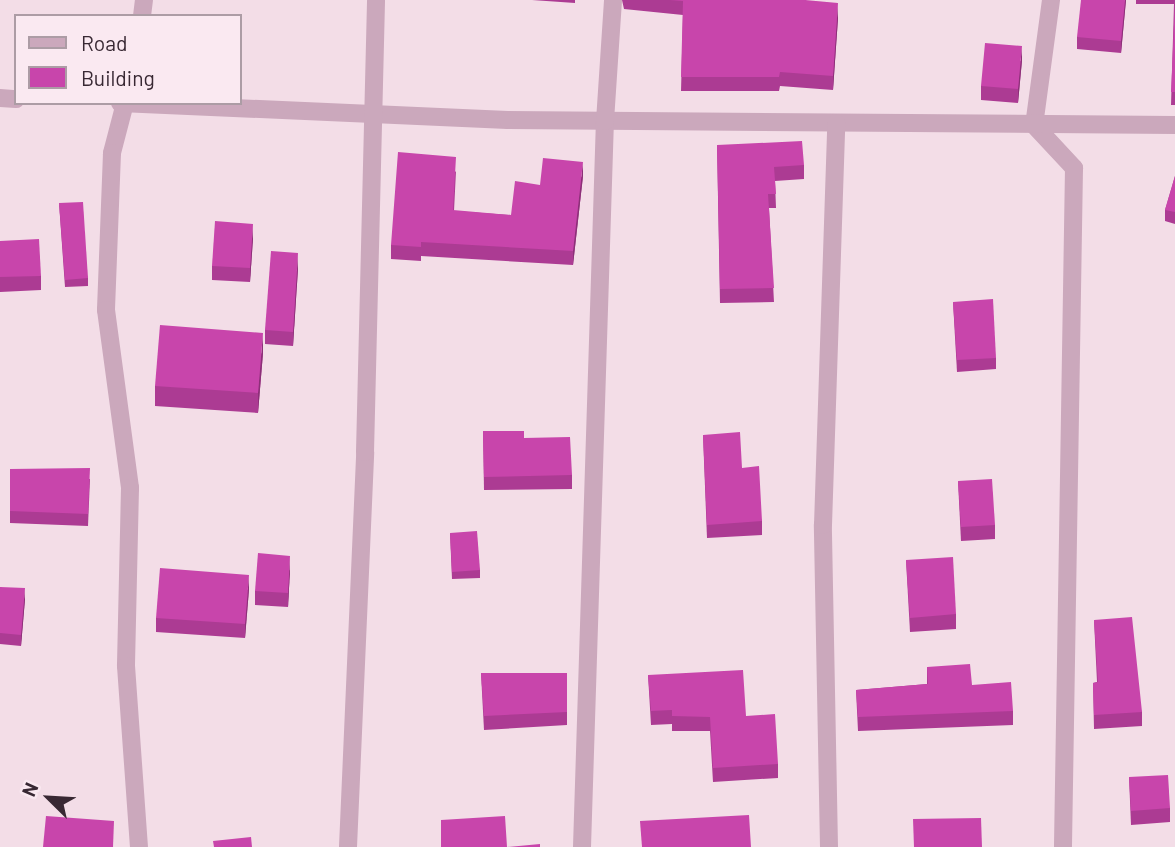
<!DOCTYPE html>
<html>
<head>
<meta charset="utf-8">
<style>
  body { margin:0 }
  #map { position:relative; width:1175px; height:847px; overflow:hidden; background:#f3dde7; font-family:Barlow,sans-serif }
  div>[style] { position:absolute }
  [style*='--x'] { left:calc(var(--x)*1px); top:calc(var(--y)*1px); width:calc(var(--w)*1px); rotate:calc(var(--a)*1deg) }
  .minor>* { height:18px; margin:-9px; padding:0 9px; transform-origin:9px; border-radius:9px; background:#cba8bc }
  .wall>* { inset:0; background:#ac3b93 }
  .shaded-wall>* { inset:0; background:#8c3078 }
  .building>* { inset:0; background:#c845ab }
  span { translate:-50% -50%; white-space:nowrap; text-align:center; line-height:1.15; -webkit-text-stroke:6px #fae9f1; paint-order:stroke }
  .legend { position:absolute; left:14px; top:14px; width:228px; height:91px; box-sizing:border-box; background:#fae9f1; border:2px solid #ac9ca5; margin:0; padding:9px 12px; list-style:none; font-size:21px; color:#382833 }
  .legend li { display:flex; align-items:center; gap:14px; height:35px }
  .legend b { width:35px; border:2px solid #ac9ca5 }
  .north { position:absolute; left:14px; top:763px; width:70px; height:70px; -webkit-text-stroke:5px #fae9f1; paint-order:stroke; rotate:294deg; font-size:19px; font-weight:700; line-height:28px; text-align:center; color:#382833 }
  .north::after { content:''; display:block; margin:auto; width:24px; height:32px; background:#382833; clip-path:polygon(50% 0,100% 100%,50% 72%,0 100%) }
</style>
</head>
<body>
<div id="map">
  <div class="minor">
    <i style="--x:1051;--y:0;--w:126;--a:97.7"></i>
    <i style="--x:1034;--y:125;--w:59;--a:47.1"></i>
    <i style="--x:1074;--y:168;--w:679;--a:90.93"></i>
    <i style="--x:142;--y:16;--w:16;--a:-83"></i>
    <i style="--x:0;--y:98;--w:16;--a:4"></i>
    <i style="--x:120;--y:103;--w:388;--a:2.5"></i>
    <i style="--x:508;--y:120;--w:667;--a:0.43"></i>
    <i style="--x:125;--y:103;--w:52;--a:104.6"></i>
    <i style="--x:112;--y:153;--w:157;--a:92.2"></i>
    <i style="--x:106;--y:310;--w:180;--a:82.3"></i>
    <i style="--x:130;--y:488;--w:178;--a:91.3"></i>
    <i style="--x:126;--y:666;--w:181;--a:85.9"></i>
    <i style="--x:348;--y:847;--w:395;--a:-87.5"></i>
    <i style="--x:365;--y:452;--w:452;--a:-88.6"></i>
    <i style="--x:582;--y:847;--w:726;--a:-88.19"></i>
    <i style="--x:605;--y:121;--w:121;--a:-86.2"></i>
    <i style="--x:829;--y:847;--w:322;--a:-91.1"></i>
    <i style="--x:823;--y:525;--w:402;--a:-88.1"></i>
  </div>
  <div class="wall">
    <i style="clip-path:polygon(532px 0,575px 0,575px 3px)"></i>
    <i style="clip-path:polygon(622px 0,805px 0,838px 18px,833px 90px,780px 86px,779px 91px,681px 91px,683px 15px,624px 9px)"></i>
    <i style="clip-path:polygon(1126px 0,1121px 53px,1077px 49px,1077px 37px)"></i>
    <i style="clip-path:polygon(1136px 0,1175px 0,1175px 105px,1171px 105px,1174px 4px,1136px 4px)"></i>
    <i style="clip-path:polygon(1022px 60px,1018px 103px,981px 100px,981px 86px)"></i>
    <i style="clip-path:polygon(717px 145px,804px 165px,804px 179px,775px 181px,776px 208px,769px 208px,774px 302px,720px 303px)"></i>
    <i style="clip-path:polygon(456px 171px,454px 211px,511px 215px,583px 176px,573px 265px,421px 256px,421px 261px,391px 259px,391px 245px)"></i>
    <i style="clip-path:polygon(1175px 176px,1175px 224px,1165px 221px,1165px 210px)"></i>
    <i style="clip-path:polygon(59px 203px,88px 278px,88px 286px,65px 287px)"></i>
    <i style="clip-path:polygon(253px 238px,250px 282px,212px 280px,212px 266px)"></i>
    <i style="clip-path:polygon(0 241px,41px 276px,41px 290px,0 292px)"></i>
    <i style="clip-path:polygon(298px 268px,293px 346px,265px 344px,265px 330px)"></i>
    <i style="clip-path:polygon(953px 302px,996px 358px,996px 369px,957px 372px)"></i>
    <i style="clip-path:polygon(263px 353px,258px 413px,155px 406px,155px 386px)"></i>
    <i style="clip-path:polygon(483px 431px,524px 438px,572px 475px,572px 489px,484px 490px)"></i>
    <i style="clip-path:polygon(703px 435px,742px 468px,762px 521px,762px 535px,707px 538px)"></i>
    <i style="clip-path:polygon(10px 469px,90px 479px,88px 526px,10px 523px)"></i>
    <i style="clip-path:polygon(958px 481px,995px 525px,995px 539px,961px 541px)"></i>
    <i style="clip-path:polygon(450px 533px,480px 570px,480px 578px,452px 579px)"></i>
    <i style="clip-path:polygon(906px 560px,956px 614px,956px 629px,910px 632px)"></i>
    <i style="clip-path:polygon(290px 570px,288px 607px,255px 605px,255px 591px)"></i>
    <i style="clip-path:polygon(0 587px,25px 599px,21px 646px,0 644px)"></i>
    <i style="clip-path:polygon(249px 589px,245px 638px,156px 632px,156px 618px)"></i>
    <i style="clip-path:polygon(1094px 620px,1142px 712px,1142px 726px,1094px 729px,1093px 683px,1097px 682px)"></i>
    <i style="clip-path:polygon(927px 667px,972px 685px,1013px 711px,1013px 725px,858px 731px,856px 690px,927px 684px)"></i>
    <i style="clip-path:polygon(481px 673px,567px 673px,567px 725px,484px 730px)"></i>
    <i style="clip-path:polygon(648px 675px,746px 716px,778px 764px,778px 778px,713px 782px,710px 731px,672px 731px,672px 724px,651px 725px)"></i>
    <i style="clip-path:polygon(1129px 777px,1170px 808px,1170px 822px,1131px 825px)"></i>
  </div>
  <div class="shaded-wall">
    <i style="clip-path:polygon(1125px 0,1126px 0,1121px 53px,1121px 41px)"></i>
    <i style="clip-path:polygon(838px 3px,838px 18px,833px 90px,833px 76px)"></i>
    <i style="clip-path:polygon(1022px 46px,1022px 60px,1018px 103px,1018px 89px)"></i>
    <i style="clip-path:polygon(583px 162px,583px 176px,573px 265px,573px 251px)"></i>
    <i style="clip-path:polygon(253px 224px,253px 238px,250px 282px,250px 268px)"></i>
    <i style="clip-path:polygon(298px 253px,298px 268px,293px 346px,293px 332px)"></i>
    <i style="clip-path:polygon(263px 333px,263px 353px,258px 413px,258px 393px)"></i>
    <i style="clip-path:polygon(290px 556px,290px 570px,288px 607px,288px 593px)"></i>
    <i style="clip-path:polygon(249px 575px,249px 589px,245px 638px,245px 624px)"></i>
    <i style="clip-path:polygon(25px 588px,25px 599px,21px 646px,21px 635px)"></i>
  </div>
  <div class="building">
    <i style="clip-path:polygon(670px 0,805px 0,838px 3px,833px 76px,780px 72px,779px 77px,681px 77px,683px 1px)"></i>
    <i style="clip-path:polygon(1081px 0,1125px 0,1121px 41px,1077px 37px)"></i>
    <i style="clip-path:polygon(1175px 2px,1175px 92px,1171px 92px)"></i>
    <i style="clip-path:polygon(985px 43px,1022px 46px,1018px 89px,981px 86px)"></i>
    <i style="clip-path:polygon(802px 141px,804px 165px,774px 167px,776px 194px,768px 194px,774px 288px,720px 289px,717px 145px)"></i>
    <i style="clip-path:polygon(398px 152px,456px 157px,453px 210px,511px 215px,515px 181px,540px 185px,543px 158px,583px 162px,573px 251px,421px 242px,421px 247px,391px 245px)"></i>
    <i style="clip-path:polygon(1175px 176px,1175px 212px,1165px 210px)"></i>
    <i style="clip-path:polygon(83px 202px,88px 278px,65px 280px,59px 203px)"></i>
    <i style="clip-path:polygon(215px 221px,253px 224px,250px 268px,212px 266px)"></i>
    <i style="clip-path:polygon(39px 239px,41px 276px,0 277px,0 241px)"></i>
    <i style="clip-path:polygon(271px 251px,298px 253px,293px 332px,265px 330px)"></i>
    <i style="clip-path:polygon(993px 299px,996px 358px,957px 360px,953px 302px)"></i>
    <i style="clip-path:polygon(160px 325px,263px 333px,258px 393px,155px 386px)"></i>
    <i style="clip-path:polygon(483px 431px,524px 431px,524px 438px,570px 437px,572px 475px,484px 477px)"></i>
    <i style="clip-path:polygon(740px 432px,742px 468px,759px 466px,762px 521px,707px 525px,703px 435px)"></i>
    <i style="clip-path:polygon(90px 468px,88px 514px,10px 511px,10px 469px)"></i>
    <i style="clip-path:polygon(992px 479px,995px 525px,961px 527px,958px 481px)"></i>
    <i style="clip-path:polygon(477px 531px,480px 570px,452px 572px,450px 533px)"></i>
    <i style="clip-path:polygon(258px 553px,290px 556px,288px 593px,255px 591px)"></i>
    <i style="clip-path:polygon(953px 557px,956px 614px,910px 618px,906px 560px)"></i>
    <i style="clip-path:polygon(160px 568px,249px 575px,245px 624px,156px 618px)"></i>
    <i style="clip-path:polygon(0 587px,25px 588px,21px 635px,0 633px)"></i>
    <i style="clip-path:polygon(1132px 617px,1142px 712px,1094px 715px,1093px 683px,1098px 682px,1094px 620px)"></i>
    <i style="clip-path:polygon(970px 664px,972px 685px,1011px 682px,1013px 711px,858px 717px,856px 690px,928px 684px,927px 667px)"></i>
    <i style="clip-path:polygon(743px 670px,746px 716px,775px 714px,778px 764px,713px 768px,710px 717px,672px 716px,672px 710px,651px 711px,648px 675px)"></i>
    <i style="clip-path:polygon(481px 673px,567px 673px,567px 712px,484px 716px)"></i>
    <i style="clip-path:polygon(1168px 775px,1170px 808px,1131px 811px,1129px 777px)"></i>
    <i style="clip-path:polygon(749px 815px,751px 847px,642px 847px,640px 821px)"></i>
    <i style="clip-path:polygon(46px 816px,114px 821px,113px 847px,43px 847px)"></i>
    <i style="clip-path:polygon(505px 816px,507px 847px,540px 844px,540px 847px,441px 847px,441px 820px)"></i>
    <i style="clip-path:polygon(981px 818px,982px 847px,914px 847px,913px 819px)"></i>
    <i style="clip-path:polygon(251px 837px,252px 847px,214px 847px,213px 841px)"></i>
  </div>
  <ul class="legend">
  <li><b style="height:9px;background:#cba8bc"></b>Road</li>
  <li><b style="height:19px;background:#c845ab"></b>Building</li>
  </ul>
  <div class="north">N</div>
</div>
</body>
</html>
